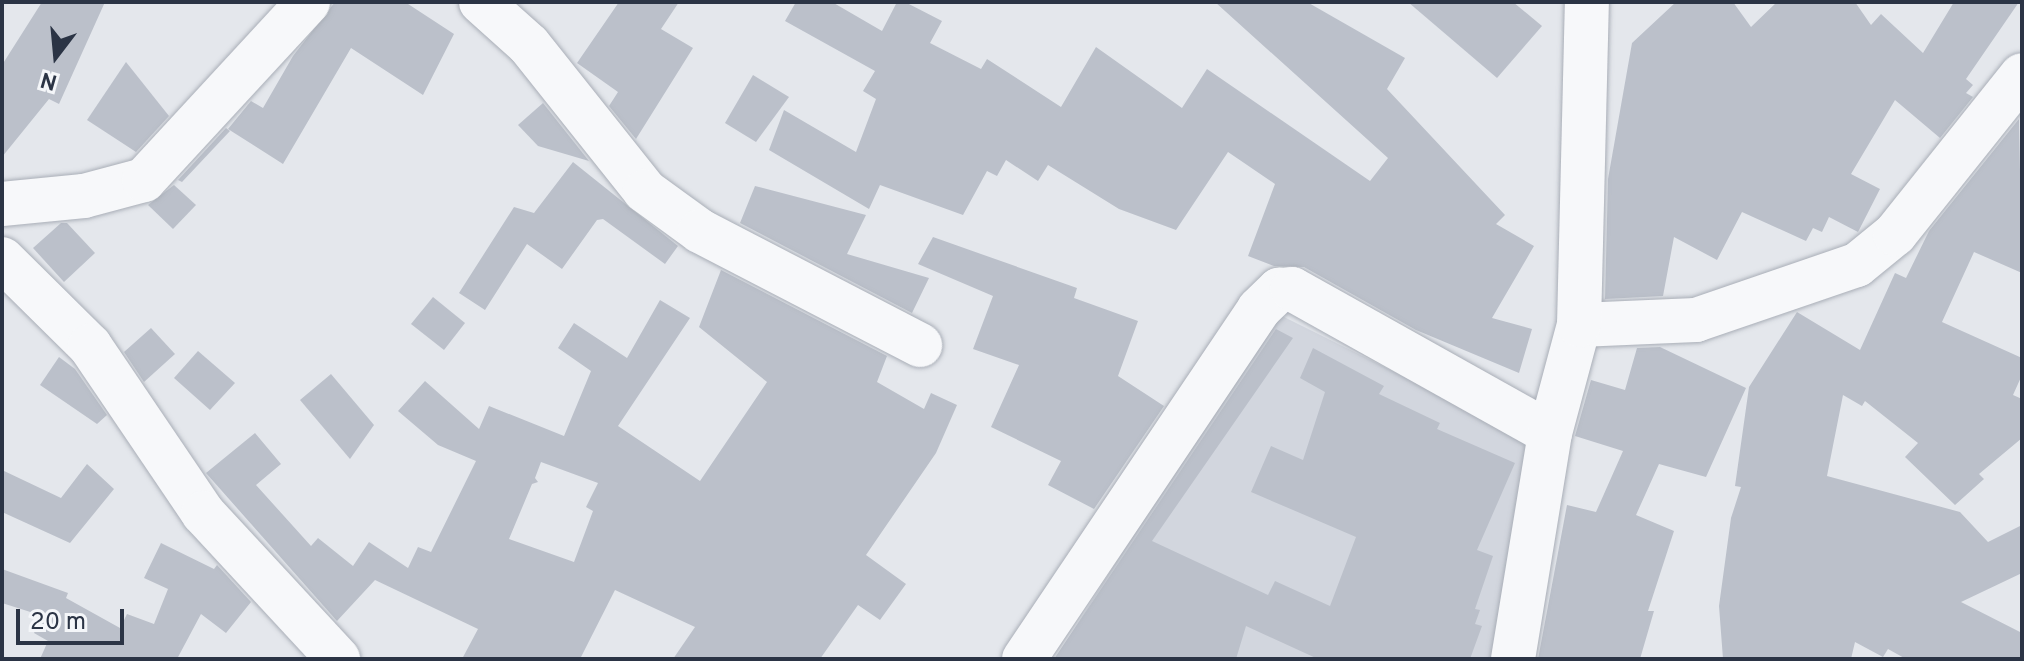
<!DOCTYPE html>
<html>
<head>
<meta charset="utf-8">
<style>
  body { margin:0 }
  #map { position:relative; width:2024px; height:661px; overflow:hidden; background:#e4e7ec; font-family:Overpass,sans-serif }
  div>[style] { position:absolute }
  [style*='--x'] { left:calc(var(--x)*1px); top:calc(var(--y)*1px); width:calc(var(--w)*1px); rotate:calc(var(--a)*1deg) }
  .built>* { inset:0; background:#d2d6de }
  .building>* { inset:0; background:#bbc0ca }
  .roads { filter:drop-shadow(0 0 2px #a9aeb7) drop-shadow(0 0 2px #a9aeb7) }
  .minor>* { height:44px; margin:-22px; padding:0 22px; transform-origin:22px; border-radius:22px; background:#f7f8fa }
  span { translate:-50% -50%; white-space:nowrap; text-align:center; line-height:1.15; -webkit-text-stroke:8px #f4f6f9; paint-order:stroke }
  .frame { position:absolute; inset:0; border:4px solid #2b3445; pointer-events:none }
  .north { position:absolute; left:16px; top:16px; width:80px; height:80px; -webkit-text-stroke:6px #f4f6f9; paint-order:stroke; rotate:196deg; font-size:22px; font-weight:700; line-height:32px; text-align:center; color:#2b3445 }
  .north::after { content:''; display:block; margin:auto; width:28px; height:36px; background:#2b3445; clip-path:polygon(50% 0,100% 100%,50% 72%,0 100%) }
  .scale { position:absolute; left:16px; top:609px; width:108px; height:36px; box-sizing:border-box; border:4px solid #2b3445; border-top:0; padding-left:10px; font-size:24px; line-height:28px; white-space:nowrap; color:#2b3445; -webkit-text-stroke:6px #f4f6f9; paint-order:stroke }
</style>
</head>
<body>
<div id="map">
  <div class="built">
    <i style="clip-path:polygon(1274px 312px,1549px 449px,1494px 659px,1055px 659px)"></i>
  </div>
  <div class="building">
    <i style="clip-path:polygon(42px 2px,105px 2px,59px 104px,49px 99px,2px 157px,2px 65px)"></i>
    <i style="clip-path:polygon(335px 2px,405px 2px,454px 34px,423px 95px,351px 48px,283px 164px,228px 129px,251px 101px,263px 108px,293px 56px)"></i>
    <i style="clip-path:polygon(619px 2px,679px 2px,661px 29px,693px 48px,636px 139px,609px 106px,618px 92px,577px 63px)"></i>
    <i style="clip-path:polygon(796px 2px,832px 2px,882px 31px,897px 2px,905px 2px,942px 21px,930px 43px,981px 69px,987px 59px,1061px 107px,1096px 47px,1182px 108px,1207px 69px,1370px 181px,1388px 158px,1215px 2px,1307px 2px,1405px 58px,1387px 89px,1505px 215px,1496px 224px,1534px 246px,1492px 318px,1532px 329px,1519px 373px,1416px 330px,1304px 267px,1274px 266px,1248px 256px,1275px 184px,1228px 152px,1176px 230px,1119px 209px,1048px 165px,1038px 181px,1006px 160px,997px 176px,987px 171px,963px 215px,880px 185px,869px 209px,769px 150px,784px 110px,856px 152px,876px 99px,863px 91px,875px 71px,785px 21px)"></i>
    <i style="clip-path:polygon(1408px 2px,1513px 2px,1542px 26px,1497px 78px)"></i>
    <i style="clip-path:polygon(1676px 2px,1733px 2px,1751px 27px,1777px 2px,1855px 2px,1871px 25px,1881px 14px,1923px 53px,1954px 2px,2019px 2px,1966px 79px,1973px 85px,1966px 93px,1973px 97px,1940px 138px,1895px 100px,1851px 174px,1880px 189px,1858px 232px,1829px 217px,1822px 232px,1813px 228px,1806px 241px,1742px 212px,1717px 260px,1674px 237px,1663px 296px,1605px 299px,1608px 179px,1632px 43px)"></i>
    <i style="clip-path:polygon(126px 62px,169px 116px,136px 152px,87px 120px)"></i>
    <i style="clip-path:polygon(753px 75px,789px 97px,756px 142px,725px 123px)"></i>
    <i style="clip-path:polygon(543px 103px,589px 161px,538px 146px,518px 125px)"></i>
    <i style="clip-path:polygon(2019px 119px,2022px 273px,1974px 252px,1942px 322px,2022px 358px,2022px 375px,2013px 395px,2022px 399px,2022px 438px,1979px 474px,1984px 479px,1955px 505px,1905px 457px,1918px 443px,1865px 401px,1862px 406px,1843px 395px,1827px 476px,1960px 512px,1988px 542px,2022px 525px,2022px 573px,1961px 602px,2022px 633px,2022px 659px,1906px 659px,1888px 649px,1883px 657px,1855px 642px,1851px 659px,1723px 659px,1719px 606px,1731px 518px,1741px 487px,1735px 486px,1749px 387px,1797px 312px,1860px 350px,1895px 273px,1906px 278px,1929px 231px)"></i>
    <i style="clip-path:polygon(226px 128px,230px 131px,182px 182px,178px 180px)"></i>
    <i style="clip-path:polygon(573px 162px,678px 246px,665px 264px,603px 219px,597px 220px,562px 269px,527px 244px,485px 310px,459px 293px,514px 207px,534px 213px)"></i>
    <i style="clip-path:polygon(174px 185px,196px 205px,173px 229px,148px 205px)"></i>
    <i style="clip-path:polygon(755px 186px,866px 215px,847px 254px,929px 278px,912px 313px,740px 223px)"></i>
    <i style="clip-path:polygon(61px 223px,67px 223px,95px 253px,64px 282px,33px 248px)"></i>
    <i style="clip-path:polygon(933px 237px,1077px 288px,1074px 298px,1138px 321px,1118px 376px,1164px 406px,1094px 509px,1048px 485px,1061px 461px,991px 427px,1019px 365px,973px 349px,993px 296px,918px 264px)"></i>
    <i style="clip-path:polygon(evenodd,721px 270px,887px 356px,877px 382px,924px 409px,931px 393px,957px 405px,936px 453px,866px 555px,906px 584px,880px 620px,858px 605px,820px 659px,673px 659px,695px 627px,615px 590px,580px 659px,462px 659px,478px 629px,375px 580px,337px 621px,206px 473px,255px 433px,281px 464px,256px 485px,311px 546px,318px 538px,353px 566px,369px 542px,408px 568px,418px 547px,431px 552px,476px 461px,438px 445px,398px 411px,425px 381px,479px 429px,489px 406px,564px 436px,591px 371px,558px 348px,574px 323px,627px 358px,660px 300px,690px 318px,618px 426px,700px 481px,767px 382px,699px 327px,721px 270px,541px 462px,598px 483px,586px 507px,593px 511px,574px 562px,509px 539px,532px 484px,538px 482px,535px 478px,541px 462px)"></i>
    <i style="clip-path:polygon(433px 297px,465px 323px,444px 350px,411px 324px)"></i>
    <i style="clip-path:polygon(151px 328px,175px 354px,144px 382px,124px 352px)"></i>
    <i style="clip-path:polygon(1276px 329px,1293px 338px,1152px 541px,1268px 595px,1275px 581px,1330px 606px,1356px 537px,1251px 492px,1271px 446px,1303px 460px,1325px 392px,1300px 378px,1313px 348px,1384px 386px,1379px 394px,1440px 423px,1437px 429px,1515px 463px,1477px 550px,1493px 556px,1475px 609px,1480px 610px,1475px 624px,1482px 626px,1470px 659px,1318px 659px,1246px 626px,1236px 659px,1054px 659px)"></i>
    <i style="clip-path:polygon(1660px 347px,1746px 388px,1706px 477px,1659px 464px,1636px 515px,1674px 531px,1648px 611px,1654px 611px,1640px 659px,1538px 659px,1567px 505px,1596px 512px,1623px 451px,1575px 436px,1591px 380px,1625px 390px,1637px 348px)"></i>
    <i style="clip-path:polygon(198px 351px,235px 383px,210px 410px,174px 378px)"></i>
    <i style="clip-path:polygon(59px 357px,75px 369px,107px 415px,97px 424px,40px 385px)"></i>
    <i style="clip-path:polygon(331px 374px,374px 425px,350px 459px,300px 400px)"></i>
    <i style="clip-path:polygon(87px 464px,114px 489px,70px 543px,2px 512px,2px 470px,61px 498px)"></i>
    <i style="clip-path:polygon(161px 543px,214px 569px,217px 565px,251px 602px,226px 633px,201px 614px,177px 659px,40px 659px,48px 641px,34px 633px,43px 616px,2px 603px,2px 569px,68px 593px,66px 598px,120px 628px,127px 614px,154px 624px,168px 589px,144px 578px)"></i>
  </div>
  <div class="roads">
    <div class="minor">
      <i style="--x:481;--y:2;--w:64;--a:41.9"></i>
      <i style="--x:529;--y:45;--w:186;--a:51.5"></i>
      <i style="--x:645;--y:191;--w:68;--a:36"></i>
      <i style="--x:700;--y:231;--w:248;--a:27.4"></i>
      <i style="--x:2;--y:204;--w:82;--a:-5.6"></i>
      <i style="--x:84;--y:196;--w:62;--a:-14.9"></i>
      <i style="--x:144;--y:180;--w:242;--a:-47.3"></i>
      <i style="--x:2;--y:259;--w:124;--a:44.7"></i>
      <i style="--x:90;--y:346;--w:202;--a:55.9"></i>
      <i style="--x:203;--y:513;--w:199;--a:47.2"></i>
      <i style="--x:1579;--y:325;--w:117;--a:-2.4"></i>
      <i style="--x:1696;--y:320;--w:170;--a:-18.9"></i>
      <i style="--x:1857;--y:265;--w:49;--a:-39.2"></i>
      <i style="--x:1895;--y:234;--w:203;--a:-51.4"></i>
      <i style="--x:1024;--y:659;--w:422;--a:-56.1"></i>
      <i style="--x:1259;--y:309;--w:28;--a:-44"></i>
      <i style="--x:1279;--y:290;--w:13;--a:-4"></i>
      <i style="--x:1292;--y:289;--w:295;--a:29.2"></i>
      <i style="--x:1513;--y:659;--w:229;--a:-80.7"></i>
      <i style="--x:1550;--y:433;--w:112;--a:-75"></i>
      <i style="--x:1579;--y:325;--w:323;--a:-88.6"></i>
    </div>
  </div>
  <div class="frame"></div>
  <div class="north">N</div>
  <div class="scale">20 m</div>
</div>
</body>
</html>
